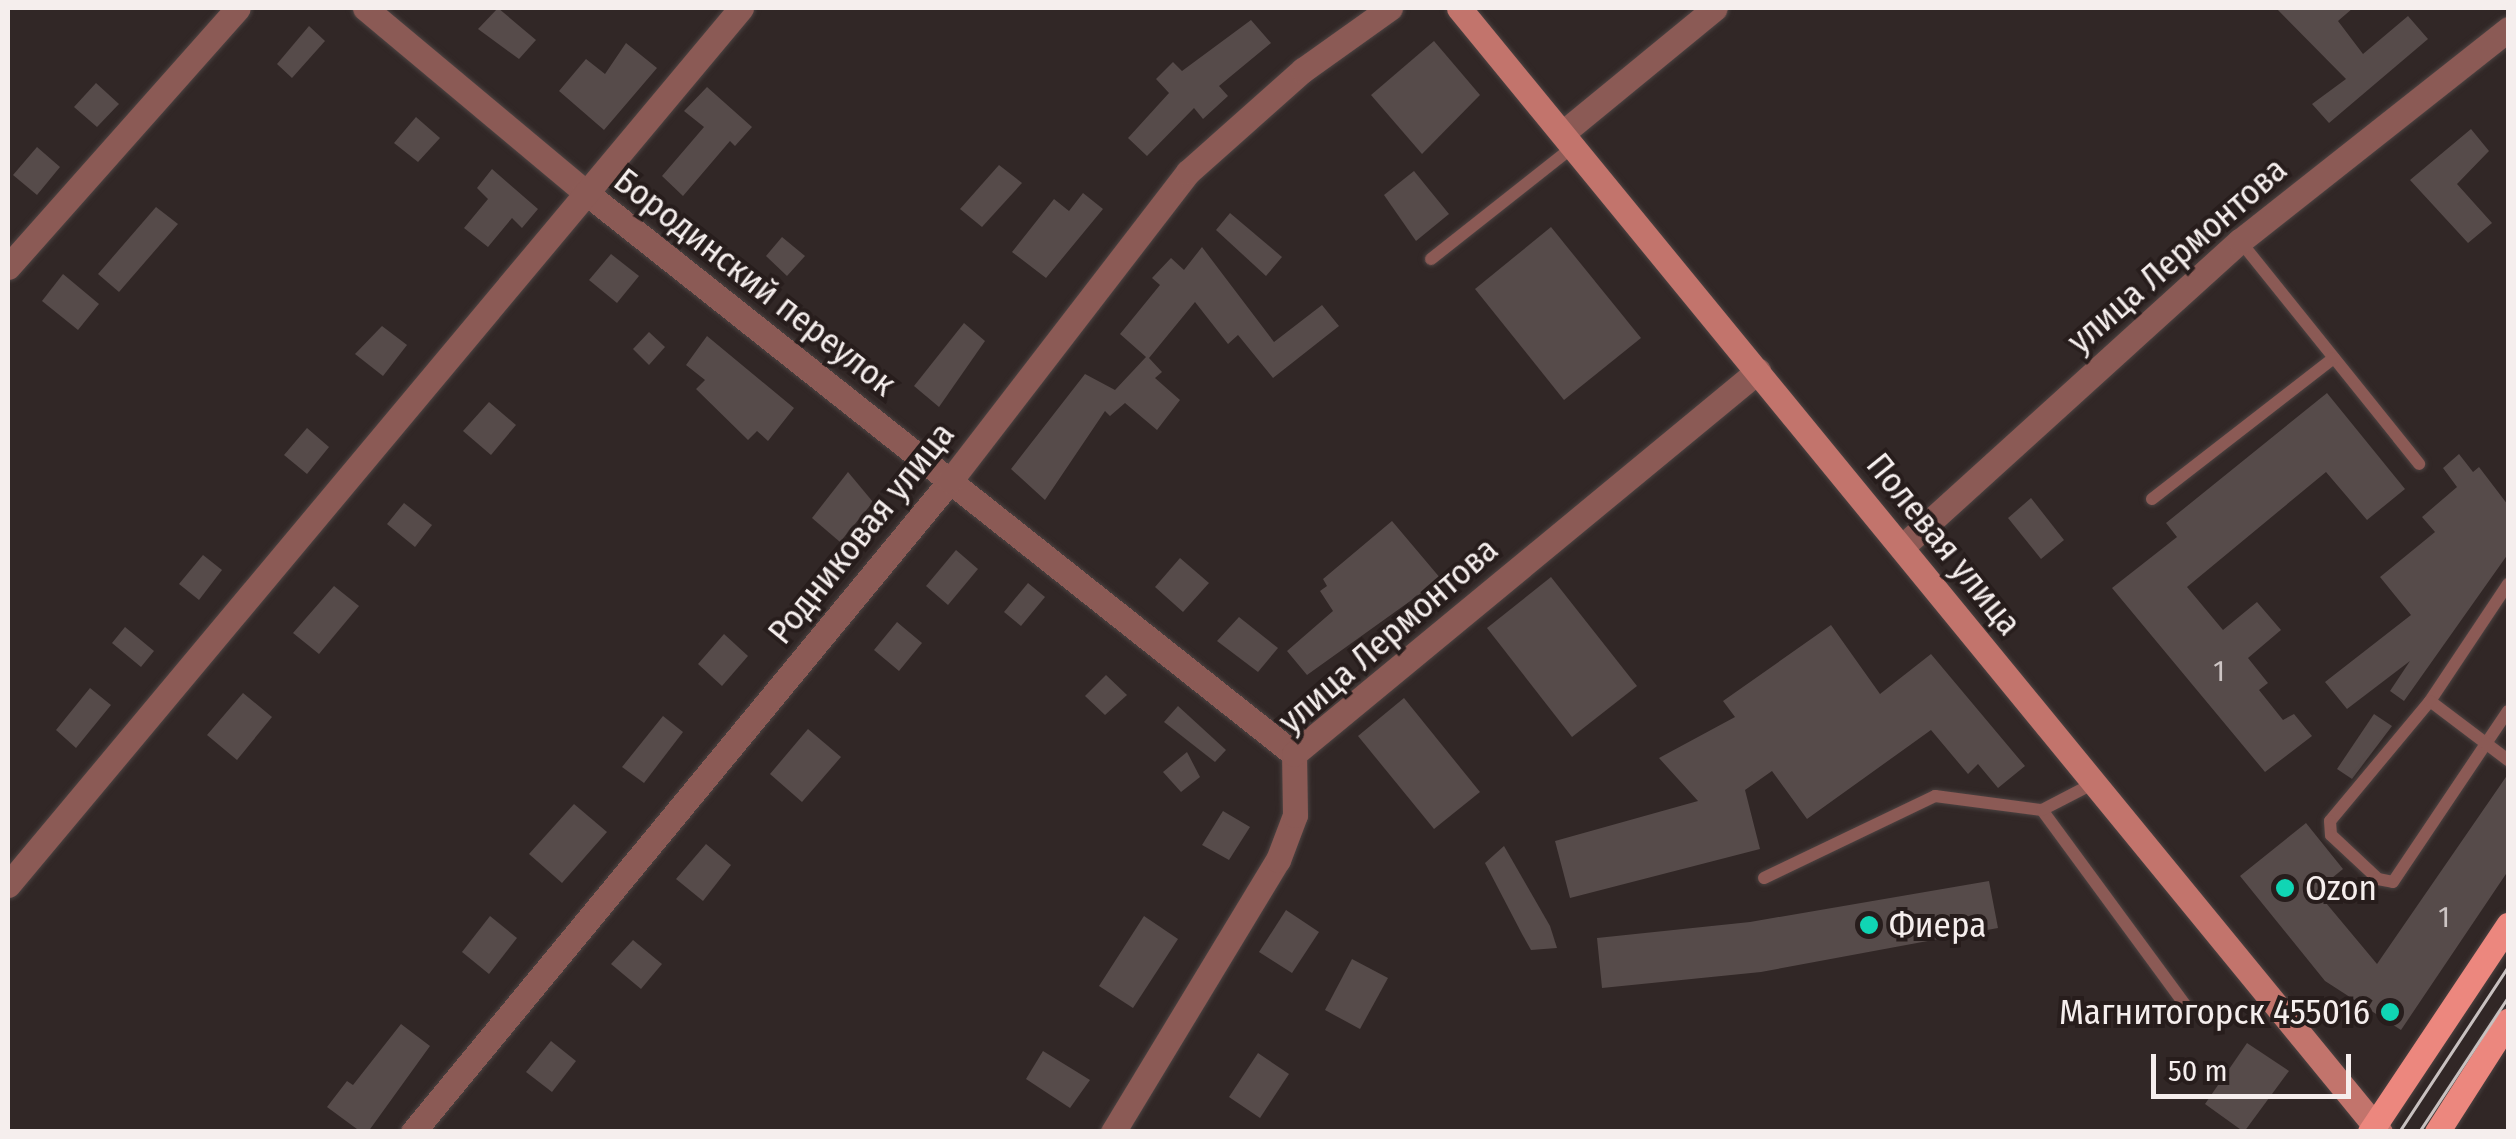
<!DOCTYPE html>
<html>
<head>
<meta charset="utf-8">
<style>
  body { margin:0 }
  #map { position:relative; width:2516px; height:1139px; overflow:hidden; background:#312726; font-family:"Fira Sans Condensed",sans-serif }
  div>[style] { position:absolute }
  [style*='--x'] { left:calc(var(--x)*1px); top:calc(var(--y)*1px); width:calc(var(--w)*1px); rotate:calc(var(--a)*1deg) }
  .building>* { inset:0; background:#564b4a }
  .roads { filter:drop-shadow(0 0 2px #4c4342) drop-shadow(0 0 2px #4c4342) }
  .lane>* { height:12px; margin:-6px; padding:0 6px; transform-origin:6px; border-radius:6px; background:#8b5a55 }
  .street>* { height:25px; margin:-12.5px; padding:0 12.5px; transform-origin:12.5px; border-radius:12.5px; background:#8b5a55 }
  .secondary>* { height:25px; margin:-12.5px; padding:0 12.5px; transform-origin:12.5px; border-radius:12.5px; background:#c2746c }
  .primary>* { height:25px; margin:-12.5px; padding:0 12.5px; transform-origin:12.5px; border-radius:12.5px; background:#ec877e }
  .tram>* { height:2.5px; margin:-1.25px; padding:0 1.25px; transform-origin:1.25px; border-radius:1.25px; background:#c8c1c0 }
  .dots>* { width:28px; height:28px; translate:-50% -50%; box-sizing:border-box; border:5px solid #271d1c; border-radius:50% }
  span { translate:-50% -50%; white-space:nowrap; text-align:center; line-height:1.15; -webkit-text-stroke:8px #271d1c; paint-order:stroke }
  .number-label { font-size:30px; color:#cdc5c4 }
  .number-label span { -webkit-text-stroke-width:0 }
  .street-label { font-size:35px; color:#f5eeed }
  .poi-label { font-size:35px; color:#f5eeed }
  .left { translate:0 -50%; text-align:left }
  .right { translate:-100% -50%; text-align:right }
  .frame { position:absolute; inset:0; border:10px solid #f5eeed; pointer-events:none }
  .scale { position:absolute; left:2151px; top:1054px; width:200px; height:45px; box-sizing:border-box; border:5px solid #f5eeed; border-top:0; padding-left:12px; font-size:30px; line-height:35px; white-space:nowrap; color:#f5eeed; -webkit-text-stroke:8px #271d1c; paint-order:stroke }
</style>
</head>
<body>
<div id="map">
  <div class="building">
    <i style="clip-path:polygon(498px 8px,536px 40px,519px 59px,478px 29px)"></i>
    <i style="clip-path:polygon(2276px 8px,2353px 8px,2338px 21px,2363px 54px,2408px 16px,2428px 39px,2329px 123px,2312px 104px,2346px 79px)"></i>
    <i style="clip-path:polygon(1251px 20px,1271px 43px,1219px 86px,1228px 96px,1203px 119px,1194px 108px,1147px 156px,1128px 138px,1169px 93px,1156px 79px,1173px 62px,1182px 71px)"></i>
    <i style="clip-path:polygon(309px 26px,325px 41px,292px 78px,277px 64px)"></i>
    <i style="clip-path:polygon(1434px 41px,1480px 95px,1422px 154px,1371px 95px)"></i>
    <i style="clip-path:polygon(626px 43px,657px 68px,604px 130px,559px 91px,586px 59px,605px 74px)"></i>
    <i style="clip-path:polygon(96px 83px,119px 104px,97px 127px,74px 107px)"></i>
    <i style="clip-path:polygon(707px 87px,752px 127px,735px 146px,730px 141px,683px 196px,662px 176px,704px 127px,684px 111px)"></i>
    <i style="clip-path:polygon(416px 117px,440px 138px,418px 162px,394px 143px)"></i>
    <i style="clip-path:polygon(2471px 129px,2489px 151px,2457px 184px,2492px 223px,2468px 243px,2410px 180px)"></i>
    <i style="clip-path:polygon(37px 147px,60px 167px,37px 195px,13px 175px)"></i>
    <i style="clip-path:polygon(999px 165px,1022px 183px,982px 227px,960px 209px)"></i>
    <i style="clip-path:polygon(492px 169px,538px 209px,522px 228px,512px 218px,488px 247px,464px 228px,488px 199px,477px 188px)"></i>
    <i style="clip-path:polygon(1414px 171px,1449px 214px,1416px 241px,1384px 195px)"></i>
    <i style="clip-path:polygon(1083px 193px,1103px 209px,1046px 278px,1012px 252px,1054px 199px,1069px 211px)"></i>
    <i style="clip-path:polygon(156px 207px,178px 224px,119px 292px,98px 274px)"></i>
    <i style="clip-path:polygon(1230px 213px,1282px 257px,1266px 276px,1216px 230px)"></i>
    <i style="clip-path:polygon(1551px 227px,1641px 338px,1564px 400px,1475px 289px)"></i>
    <i style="clip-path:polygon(782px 237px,805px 256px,787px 276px,766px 256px)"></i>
    <i style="clip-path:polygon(1202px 247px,1274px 342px,1322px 305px,1339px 326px,1273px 378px,1238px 335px,1228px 344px,1195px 302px,1149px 358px,1162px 372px,1155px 378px,1180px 400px,1157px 430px,1125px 403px,1110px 416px,1105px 411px,1045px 500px,1011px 469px,1085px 374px,1115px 390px,1146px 357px,1120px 334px,1160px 285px,1152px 278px,1171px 258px,1184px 270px)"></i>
    <i style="clip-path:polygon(611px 254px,639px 276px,617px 303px,589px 280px)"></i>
    <i style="clip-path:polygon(63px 274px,99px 304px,78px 330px,42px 301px)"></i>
    <i style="clip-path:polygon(964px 323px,985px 341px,939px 407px,914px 386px)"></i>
    <i style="clip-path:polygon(382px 326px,407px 345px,383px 376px,355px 354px)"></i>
    <i style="clip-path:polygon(649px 332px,665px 347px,649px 365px,633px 349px)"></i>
    <i style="clip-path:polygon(707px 336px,794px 408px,768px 441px,757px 431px,748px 440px,696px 389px,705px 380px,686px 365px)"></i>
    <i style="clip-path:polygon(2327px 393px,2405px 489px,2367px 520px,2326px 472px,2187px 587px,2223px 630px,2257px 602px,2281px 630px,2248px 658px,2268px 683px,2259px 690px,2283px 720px,2294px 714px,2312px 736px,2265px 772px,2112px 588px,2177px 537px,2166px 523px)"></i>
    <i style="clip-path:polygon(489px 402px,516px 425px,491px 455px,463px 431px)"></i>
    <i style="clip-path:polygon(307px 428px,329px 447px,307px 474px,284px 455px)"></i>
    <i style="clip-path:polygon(2459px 454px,2473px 472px,2479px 467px,2508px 505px,2508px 554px,2404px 701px,2390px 691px,2410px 661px,2347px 709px,2325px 682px,2411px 615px,2380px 577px,2435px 532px,2422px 517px,2457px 487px,2443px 468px)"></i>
    <i style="clip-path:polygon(848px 472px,873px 502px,840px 542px,812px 518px)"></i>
    <i style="clip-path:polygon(2031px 498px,2064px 540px,2041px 559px,2008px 518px)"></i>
    <i style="clip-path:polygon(404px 503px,432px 525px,415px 547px,387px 524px)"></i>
    <i style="clip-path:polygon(1392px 521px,1441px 579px,1307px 675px,1287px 651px,1333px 611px,1320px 591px,1327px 586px,1323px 579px)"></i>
    <i style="clip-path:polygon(956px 550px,978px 569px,948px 605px,926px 586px)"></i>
    <i style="clip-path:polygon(203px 555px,222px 570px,199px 600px,179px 584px)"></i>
    <i style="clip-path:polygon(1180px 558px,1209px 583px,1183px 612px,1155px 587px)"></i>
    <i style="clip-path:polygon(1551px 577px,1637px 686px,1572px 737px,1487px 628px)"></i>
    <i style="clip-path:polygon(1028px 583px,1045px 597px,1021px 626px,1004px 612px)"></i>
    <i style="clip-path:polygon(334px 586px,359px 606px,319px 654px,293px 633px)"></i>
    <i style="clip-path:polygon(1239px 617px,1278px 648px,1258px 672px,1217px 641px)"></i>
    <i style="clip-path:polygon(897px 622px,922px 643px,899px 671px,874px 650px)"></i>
    <i style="clip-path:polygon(1831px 625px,1880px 694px,1931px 654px,2025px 766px,1998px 788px,1978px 764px,1968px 774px,1931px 730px,1807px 819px,1772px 771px,1745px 790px,1760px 849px,1570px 898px,1555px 841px,1698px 801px,1659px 758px,1735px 717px,1723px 701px)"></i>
    <i style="clip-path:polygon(125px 627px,154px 651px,141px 667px,112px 643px)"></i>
    <i style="clip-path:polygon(724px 634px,748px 656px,722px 686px,698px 664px)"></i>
    <i style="clip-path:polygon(1106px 675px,1127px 695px,1105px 715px,1085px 696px)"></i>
    <i style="clip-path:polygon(90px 688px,111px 705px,76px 748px,56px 730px)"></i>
    <i style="clip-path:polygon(243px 693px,272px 717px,237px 760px,207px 735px)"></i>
    <i style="clip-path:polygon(1404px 698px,1480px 792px,1434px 829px,1358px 736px)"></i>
    <i style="clip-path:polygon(1178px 706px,1226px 750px,1215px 762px,1164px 722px)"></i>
    <i style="clip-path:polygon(2374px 714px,2392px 726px,2352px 779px,2337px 769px)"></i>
    <i style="clip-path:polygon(663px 716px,683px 732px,644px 783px,622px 767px)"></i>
    <i style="clip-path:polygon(808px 729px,841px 757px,802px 802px,770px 774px)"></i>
    <i style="clip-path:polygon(1187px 752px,1200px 777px,1181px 792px,1163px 772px)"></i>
    <i style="clip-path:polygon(2508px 774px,2508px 871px,2401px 1030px,2325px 981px,2240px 876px,2306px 823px,2343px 869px,2316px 891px,2377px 964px)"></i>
    <i style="clip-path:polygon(574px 804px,607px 832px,562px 883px,529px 854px)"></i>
    <i style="clip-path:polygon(1223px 811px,1250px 827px,1229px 860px,1202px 845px)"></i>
    <i style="clip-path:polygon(706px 844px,731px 865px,703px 901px,676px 879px)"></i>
    <i style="clip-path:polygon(1504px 846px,1550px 926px,1557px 948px,1531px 950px,1522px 934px,1485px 863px)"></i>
    <i style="clip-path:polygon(1989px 881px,1998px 928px,1761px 972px,1602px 988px,1597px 938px,1750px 922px)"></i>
    <i style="clip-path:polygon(1286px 910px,1319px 932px,1292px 973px,1259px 952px)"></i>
    <i style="clip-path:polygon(490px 916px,517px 938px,489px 974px,462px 952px)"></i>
    <i style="clip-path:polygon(1144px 916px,1178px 939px,1133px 1008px,1099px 986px)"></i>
    <i style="clip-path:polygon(633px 940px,662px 964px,641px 989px,611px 964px)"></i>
    <i style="clip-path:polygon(1352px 959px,1388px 978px,1360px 1029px,1325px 1010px)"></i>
    <i style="clip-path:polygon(401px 1024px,430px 1046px,368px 1132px,361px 1132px,327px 1107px,347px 1081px,353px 1085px)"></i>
    <i style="clip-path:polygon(551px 1041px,576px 1061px,552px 1092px,526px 1072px)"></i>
    <i style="clip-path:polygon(2247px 1043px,2289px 1071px,2244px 1132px,2205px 1104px)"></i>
    <i style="clip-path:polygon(1043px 1051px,1090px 1080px,1070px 1108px,1026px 1079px)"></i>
    <i style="clip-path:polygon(1258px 1053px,1289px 1074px,1260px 1118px,1229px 1097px)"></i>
  </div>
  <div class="roads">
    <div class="lane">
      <i style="--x:2240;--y:241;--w:286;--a:51.2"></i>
      <i style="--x:1431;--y:259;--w:182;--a:-38.3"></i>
      <i style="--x:2152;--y:499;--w:230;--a:-37.8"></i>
      <i style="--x:2508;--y:584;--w:141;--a:123.7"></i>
      <i style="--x:2430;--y:701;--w:156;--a:129.8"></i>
      <i style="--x:2330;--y:821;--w:14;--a:86"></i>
      <i style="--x:2331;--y:835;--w:64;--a:43.1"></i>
      <i style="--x:2378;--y:879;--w:15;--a:11"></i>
      <i style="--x:2393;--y:882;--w:206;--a:-56.1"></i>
      <i style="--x:2430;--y:701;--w:98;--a:37.1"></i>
      <i style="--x:2042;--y:810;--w:242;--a:53.7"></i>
      <i style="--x:1764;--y:878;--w:190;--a:-25.6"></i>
      <i style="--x:1935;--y:796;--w:108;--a:7.5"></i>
      <i style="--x:2042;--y:810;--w:59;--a:-27.4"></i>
    </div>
    <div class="street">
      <i style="--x:365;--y:8;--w:285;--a:39.9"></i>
      <i style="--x:584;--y:191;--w:906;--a:38.41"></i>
      <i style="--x:1564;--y:132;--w:195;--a:-39.4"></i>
      <i style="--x:8;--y:267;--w:346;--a:-48.4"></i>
      <i style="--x:1902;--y:547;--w:456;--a:-42.2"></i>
      <i style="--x:2240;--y:241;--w:342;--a:-38.3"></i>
      <i style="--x:8;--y:885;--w:1143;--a:-50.11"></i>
      <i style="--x:413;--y:1132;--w:844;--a:-50.48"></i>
      <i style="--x:950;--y:481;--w:390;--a:-52.4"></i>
      <i style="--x:1188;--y:172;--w:154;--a:-41.6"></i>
      <i style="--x:1303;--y:70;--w:107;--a:-35.5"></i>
      <i style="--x:1113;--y:1132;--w:318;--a:-58.8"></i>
      <i style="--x:1278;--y:860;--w:48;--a:-69.3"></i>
      <i style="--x:1295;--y:815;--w:61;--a:-90.9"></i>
      <i style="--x:1294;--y:754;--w:602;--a:-39.54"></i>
    </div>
    <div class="secondary">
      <i style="--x:1459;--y:8;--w:1453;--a:50.67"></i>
    </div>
    <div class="primary">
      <i style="--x:2370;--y:1132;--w:249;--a:-56.3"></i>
      <i style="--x:2437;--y:1132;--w:132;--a:-57.4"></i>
    </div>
  </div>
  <div class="tram">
    <i style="--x:2399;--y:1132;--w:198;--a:-56.6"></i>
    <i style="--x:2419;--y:1132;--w:162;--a:-56.6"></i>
  </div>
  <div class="dots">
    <i style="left:2285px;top:888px;background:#10d5b4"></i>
    <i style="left:1869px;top:925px;background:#10d5b4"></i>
    <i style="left:2390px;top:1012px;background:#10d5b4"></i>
  </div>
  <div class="number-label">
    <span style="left:2219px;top:671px">1</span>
    <span style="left:2444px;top:917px">1</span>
  </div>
  <div class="street-label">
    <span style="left:2177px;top:255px;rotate:-41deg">улица Лермонтова</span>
    <span style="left:755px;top:282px;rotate:38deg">Бородинский переулок</span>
    <span style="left:861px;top:533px;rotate:-51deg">Родниковая улица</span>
    <span style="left:1944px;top:544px;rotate:51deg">Полевая улица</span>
    <span style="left:1388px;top:635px;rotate:-41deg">улица Лермонтова</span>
  </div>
  <div class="poi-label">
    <span class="left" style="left:2305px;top:888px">Ozon</span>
    <span class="left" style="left:1889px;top:925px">Фиера</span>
    <span class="right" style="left:2370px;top:1012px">Магнитогорск 455016</span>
  </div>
  <div class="frame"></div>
  <div class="scale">50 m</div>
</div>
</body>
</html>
